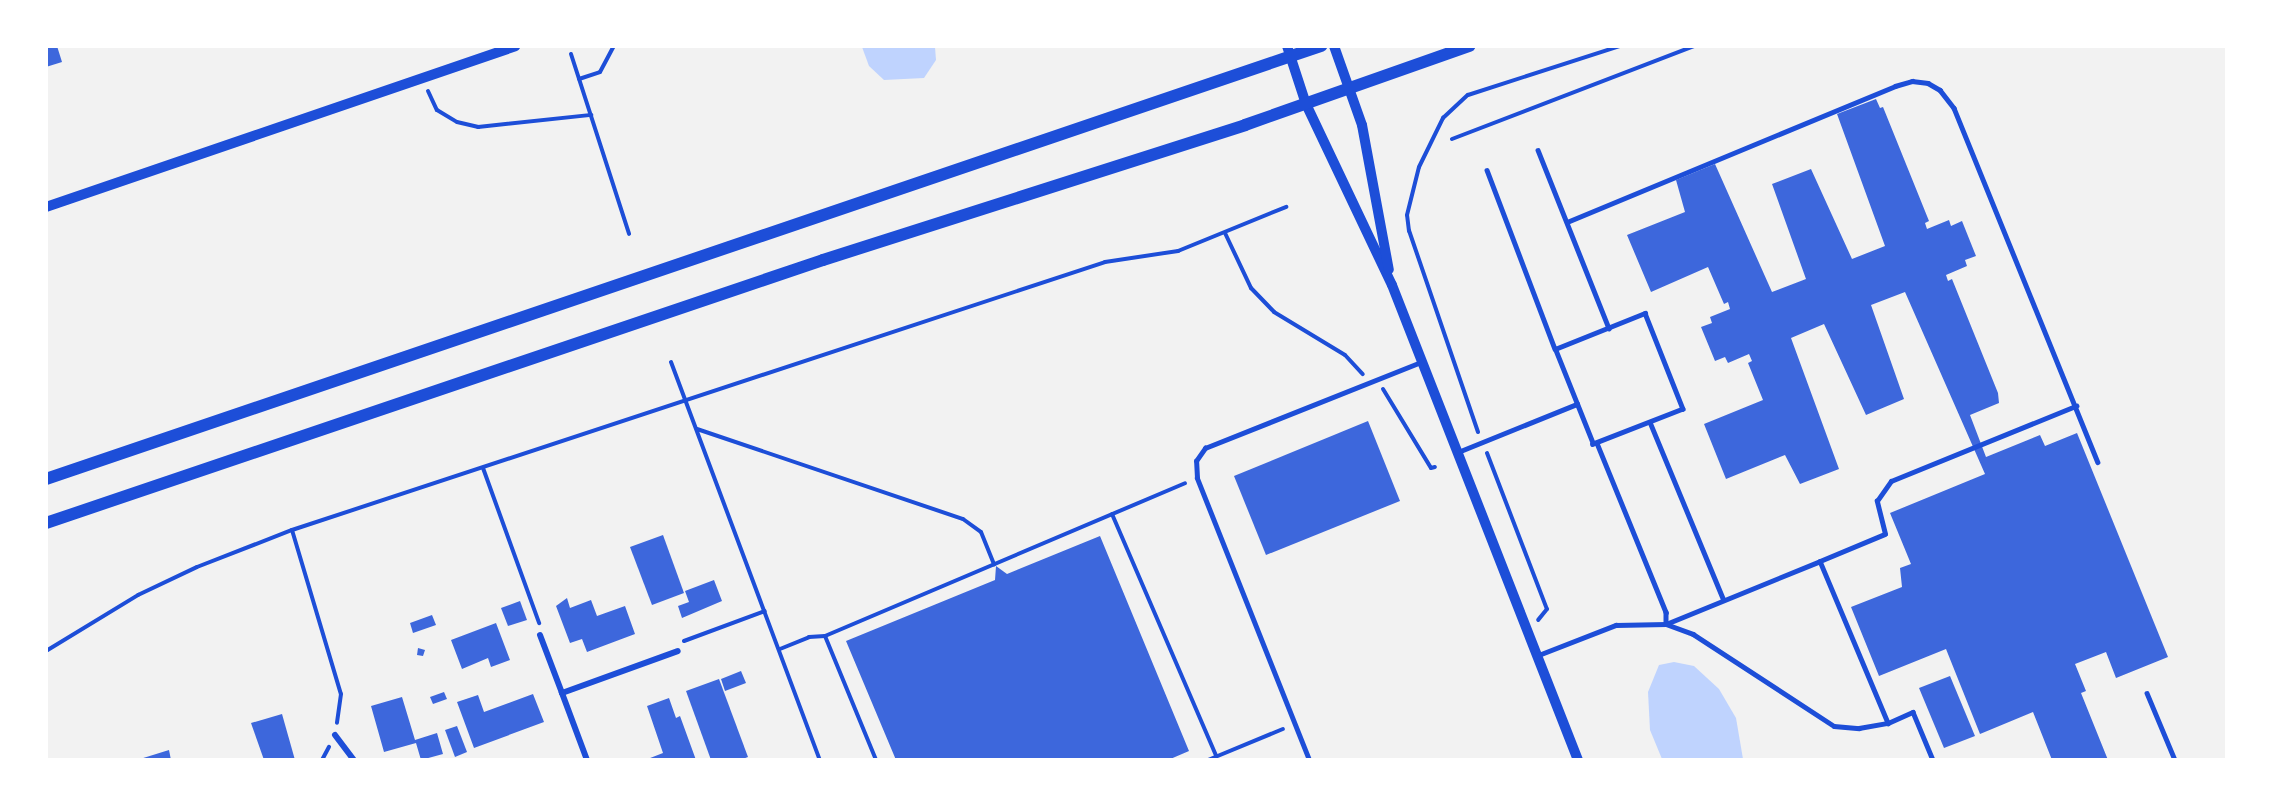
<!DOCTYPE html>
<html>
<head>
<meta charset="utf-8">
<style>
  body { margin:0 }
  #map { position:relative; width:2273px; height:806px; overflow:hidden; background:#f2f2f2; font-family:"Crimson Pro",serif }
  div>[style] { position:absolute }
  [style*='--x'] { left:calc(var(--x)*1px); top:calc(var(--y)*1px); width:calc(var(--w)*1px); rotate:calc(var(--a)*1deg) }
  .water>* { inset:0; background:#bfd3fe }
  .building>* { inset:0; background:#3d67dc }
  .path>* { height:4px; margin:-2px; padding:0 2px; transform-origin:2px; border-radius:2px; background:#1d4ed8 }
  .service>* { height:4.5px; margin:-2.25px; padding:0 2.25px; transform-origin:2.25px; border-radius:2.25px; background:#1d4ed8 }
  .minor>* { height:6px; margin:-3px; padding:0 3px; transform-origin:3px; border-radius:3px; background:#1d4ed8 }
  .tertiary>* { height:10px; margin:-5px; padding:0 5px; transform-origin:5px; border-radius:5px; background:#1d4ed8 }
  .secondary>* { height:12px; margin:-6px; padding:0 6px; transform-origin:6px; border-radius:6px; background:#1d4ed8 }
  span { translate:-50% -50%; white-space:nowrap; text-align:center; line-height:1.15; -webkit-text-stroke:6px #fff; paint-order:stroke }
  .frame { position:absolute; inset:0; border:48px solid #fff; pointer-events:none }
</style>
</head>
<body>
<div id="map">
  <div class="water">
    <i style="clip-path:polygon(862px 47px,935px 47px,936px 60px,924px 78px,884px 80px,869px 66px)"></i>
    <i style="clip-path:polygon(1674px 662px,1694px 666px,1719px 689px,1736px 718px,1743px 759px,1662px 759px,1650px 730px,1648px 692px,1659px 665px)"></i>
  </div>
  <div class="building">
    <i style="clip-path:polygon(46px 46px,57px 46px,62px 62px,46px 67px)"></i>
    <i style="clip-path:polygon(1876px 99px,1880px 108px,1883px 107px,1929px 221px,1925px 223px,1927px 229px,1949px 220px,1951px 226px,1962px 221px,1976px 256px,1965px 260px,1967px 266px,1946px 275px,1948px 281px,1952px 279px,1998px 393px,1999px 403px,1970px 415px,1986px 457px,2040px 435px,2045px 446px,2077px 433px,2168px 657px,2116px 678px,2106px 652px,2075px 664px,2086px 691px,2081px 693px,2108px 760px,2052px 760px,2033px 712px,1980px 734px,1946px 649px,1879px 676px,1851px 607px,1902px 587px,1900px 568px,1911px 564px,1890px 513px,1985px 474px,1905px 292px,1871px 305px,1904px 399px,1866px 415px,1824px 324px,1791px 338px,1839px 469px,1800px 484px,1785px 455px,1726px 479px,1704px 424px,1763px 400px,1748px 363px,1752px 361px,1749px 354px,1728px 363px,1725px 357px,1715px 361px,1701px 327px,1712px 323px,1710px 317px,1730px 309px,1728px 302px,1724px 304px,1708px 267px,1651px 292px,1627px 235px,1685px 212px,1676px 180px,1715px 164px,1772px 292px,1806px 279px,1772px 184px,1811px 169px,1852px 259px,1885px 246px,1837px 114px)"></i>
    <i style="clip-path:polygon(1368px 421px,1400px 501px,1266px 555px,1234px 476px)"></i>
    <i style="clip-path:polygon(663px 535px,684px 593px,652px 605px,630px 547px)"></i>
    <i style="clip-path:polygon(1100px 536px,1189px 751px,1168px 760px,896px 760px,846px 641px,995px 580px,996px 566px,1007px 574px)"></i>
    <i style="clip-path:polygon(714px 580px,722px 601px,682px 618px,678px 606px,689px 602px,685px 591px)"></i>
    <i style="clip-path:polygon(567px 598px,570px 608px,591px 600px,597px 616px,625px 606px,635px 634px,587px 652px,582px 639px,570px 643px,556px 606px)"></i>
    <i style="clip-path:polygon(520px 601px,527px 620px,508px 626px,501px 608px)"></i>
    <i style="clip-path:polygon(432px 615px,436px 625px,413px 633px,410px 623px)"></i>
    <i style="clip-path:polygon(496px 623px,510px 660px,491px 667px,488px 658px,462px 669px,451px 640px)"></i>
    <i style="clip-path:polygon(418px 648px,425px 650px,423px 656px,417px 655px)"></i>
    <i style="clip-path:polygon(741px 671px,746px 683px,725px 691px,721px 679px)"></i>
    <i style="clip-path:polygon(1950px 676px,1975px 736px,1944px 748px,1919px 688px)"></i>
    <i style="clip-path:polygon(719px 679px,748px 757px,740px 760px,711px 760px,686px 691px)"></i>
    <i style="clip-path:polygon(444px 692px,447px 699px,433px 704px,430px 697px)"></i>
    <i style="clip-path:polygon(533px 694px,544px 722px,474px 748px,457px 702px,478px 695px,484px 712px)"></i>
    <i style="clip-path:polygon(402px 697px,415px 740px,437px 733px,443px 754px,421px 760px,416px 743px,384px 752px,371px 706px)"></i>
    <i style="clip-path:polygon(669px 698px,676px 718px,680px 716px,696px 760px,645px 760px,663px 753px,647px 706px)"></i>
    <i style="clip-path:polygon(282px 714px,295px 760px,264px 760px,251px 723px)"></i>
    <i style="clip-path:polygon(457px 726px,467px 752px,455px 757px,445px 730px)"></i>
    <i style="clip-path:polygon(169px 750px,171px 760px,140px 760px,140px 759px)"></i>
  </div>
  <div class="path">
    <i style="--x:571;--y:54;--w:189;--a:72.1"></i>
    <i style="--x:579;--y:79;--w:22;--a:-18"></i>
    <i style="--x:600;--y:72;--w:30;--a:-62"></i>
    <i style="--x:428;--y:91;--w:21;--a:65"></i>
    <i style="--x:437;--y:110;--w:23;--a:31"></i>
    <i style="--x:457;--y:122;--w:22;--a:13"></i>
    <i style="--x:478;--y:127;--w:114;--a:-6.1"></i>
    <i style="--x:1452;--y:139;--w:259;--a:-21"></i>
    <i style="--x:1225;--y:233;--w:61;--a:64.7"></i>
    <i style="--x:1251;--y:288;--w:33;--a:46"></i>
    <i style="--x:1274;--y:312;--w:83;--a:31.2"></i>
    <i style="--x:1345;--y:355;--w:26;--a:47"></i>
    <i style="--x:671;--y:362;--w:425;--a:69.5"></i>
    <i style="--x:1383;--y:389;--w:92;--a:58.7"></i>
    <i style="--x:1431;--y:468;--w:4;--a:-14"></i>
    <i style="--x:697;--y:429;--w:281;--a:18.7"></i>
    <i style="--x:963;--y:519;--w:22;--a:36"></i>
    <i style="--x:981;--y:532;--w:35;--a:68"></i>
    <i style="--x:1478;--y:432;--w:213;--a:-108.9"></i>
    <i style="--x:1409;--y:231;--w:16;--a:-97"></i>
    <i style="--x:1407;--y:215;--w:49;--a:-76"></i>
    <i style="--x:1419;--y:167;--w:55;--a:-63.9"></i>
    <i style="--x:1443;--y:118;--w:34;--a:-43"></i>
    <i style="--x:1468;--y:95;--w:160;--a:-17.9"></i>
    <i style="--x:1487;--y:453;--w:167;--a:69"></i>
    <i style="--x:1547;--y:609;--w:14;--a:129"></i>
    <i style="--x:483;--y:468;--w:165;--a:70.1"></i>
    <i style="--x:1112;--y:514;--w:263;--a:66.7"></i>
    <i style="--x:292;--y:530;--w:171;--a:73.4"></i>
    <i style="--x:341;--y:694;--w:29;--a:98"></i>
    <i style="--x:825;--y:636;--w:134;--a:67.6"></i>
    <i style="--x:684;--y:641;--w:86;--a:-20.3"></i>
    <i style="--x:780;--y:649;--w:31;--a:-22"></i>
    <i style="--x:809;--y:637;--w:16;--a:-4"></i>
    <i style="--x:825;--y:636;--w:391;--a:-23"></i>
    <i style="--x:46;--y:651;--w:108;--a:-31.3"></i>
    <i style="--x:138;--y:595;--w:65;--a:-25.4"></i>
    <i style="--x:197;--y:567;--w:102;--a:-21.3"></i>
    <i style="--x:292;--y:530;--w:856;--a:-18.24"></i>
    <i style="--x:1105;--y:262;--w:74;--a:-8.6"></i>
    <i style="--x:1178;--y:251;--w:117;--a:-22.2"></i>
    <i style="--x:46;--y:759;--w:1;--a:45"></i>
    <i style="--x:322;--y:760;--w:15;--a:-62"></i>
    <i style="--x:1208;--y:760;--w:81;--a:-22.5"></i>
  </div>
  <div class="service">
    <i style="--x:1538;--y:150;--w:192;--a:68.3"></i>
    <i style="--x:1487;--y:170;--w:191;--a:69.2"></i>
    <i style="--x:1567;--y:222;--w:355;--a:-22.5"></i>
    <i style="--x:1895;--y:86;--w:18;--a:-16"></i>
    <i style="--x:1912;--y:81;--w:16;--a:7"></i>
    <i style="--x:1928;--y:83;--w:14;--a:30"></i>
    <i style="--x:1940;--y:90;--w:23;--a:52"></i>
    <i style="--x:1954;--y:108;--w:382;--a:67.9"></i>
    <i style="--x:1650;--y:422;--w:191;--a:67.5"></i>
    <i style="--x:1597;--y:443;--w:183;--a:67.8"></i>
    <i style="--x:1666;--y:612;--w:12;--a:90"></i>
    <i style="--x:1666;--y:624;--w:166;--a:-22.2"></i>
    <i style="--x:1820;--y:561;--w:176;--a:67.2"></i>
    <i style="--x:1888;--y:723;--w:27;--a:-24"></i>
    <i style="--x:1913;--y:712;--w:52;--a:67.4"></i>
    <i style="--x:1458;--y:452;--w:128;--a:-22"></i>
    <i style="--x:1577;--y:404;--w:59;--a:-111.8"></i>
    <i style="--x:1555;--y:349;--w:97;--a:-21.8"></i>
    <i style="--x:1645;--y:313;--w:103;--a:68.4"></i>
    <i style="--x:1683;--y:409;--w:97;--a:158.7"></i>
    <i style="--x:1593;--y:444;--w:43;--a:-111.8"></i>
    <i style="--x:1820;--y:561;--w:70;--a:-22.6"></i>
    <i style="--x:1885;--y:534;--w:34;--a:-104"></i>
    <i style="--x:1877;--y:501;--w:24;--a:-55"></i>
    <i style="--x:1891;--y:481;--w:200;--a:-22.1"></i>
    <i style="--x:1536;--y:656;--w:86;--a:-21.2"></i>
    <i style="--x:1616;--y:625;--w:50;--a:-1.1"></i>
    <i style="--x:1666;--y:624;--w:29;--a:20"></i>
    <i style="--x:1693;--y:634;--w:168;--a:33.1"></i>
    <i style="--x:1834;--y:726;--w:25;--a:5"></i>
    <i style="--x:1859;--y:728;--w:29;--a:-10"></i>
    <i style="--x:2147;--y:693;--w:73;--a:67.3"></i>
    <i style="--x:1309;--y:760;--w:303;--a:-111.7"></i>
    <i style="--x:1197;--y:478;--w:17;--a:-93"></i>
    <i style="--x:1196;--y:461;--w:16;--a:-55"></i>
    <i style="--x:1205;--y:448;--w:232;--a:-21.7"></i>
  </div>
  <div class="minor">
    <i style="--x:540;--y:635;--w:62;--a:69.2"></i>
    <i style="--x:335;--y:735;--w:31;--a:53"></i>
    <i style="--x:587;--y:760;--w:72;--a:-110.5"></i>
    <i style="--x:562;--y:693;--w:123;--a:-19.9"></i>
  </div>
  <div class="tertiary">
    <i style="--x:1287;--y:46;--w:61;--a:71.9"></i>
    <i style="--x:1306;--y:104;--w:200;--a:64.6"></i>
    <i style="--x:1392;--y:285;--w:510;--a:68.62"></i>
    <i style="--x:1334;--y:46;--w:84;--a:70.5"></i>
    <i style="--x:1362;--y:125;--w:147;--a:79.5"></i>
    <i style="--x:46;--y:207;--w:496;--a:-18.9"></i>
  </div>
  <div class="secondary">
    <i style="--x:46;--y:479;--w:1347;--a:-18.76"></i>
    <i style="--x:46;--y:523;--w:820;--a:-18.7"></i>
    <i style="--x:823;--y:260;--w:443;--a:-17.7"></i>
    <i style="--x:1245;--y:125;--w:238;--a:-19.4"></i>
  </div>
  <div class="frame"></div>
</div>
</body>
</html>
